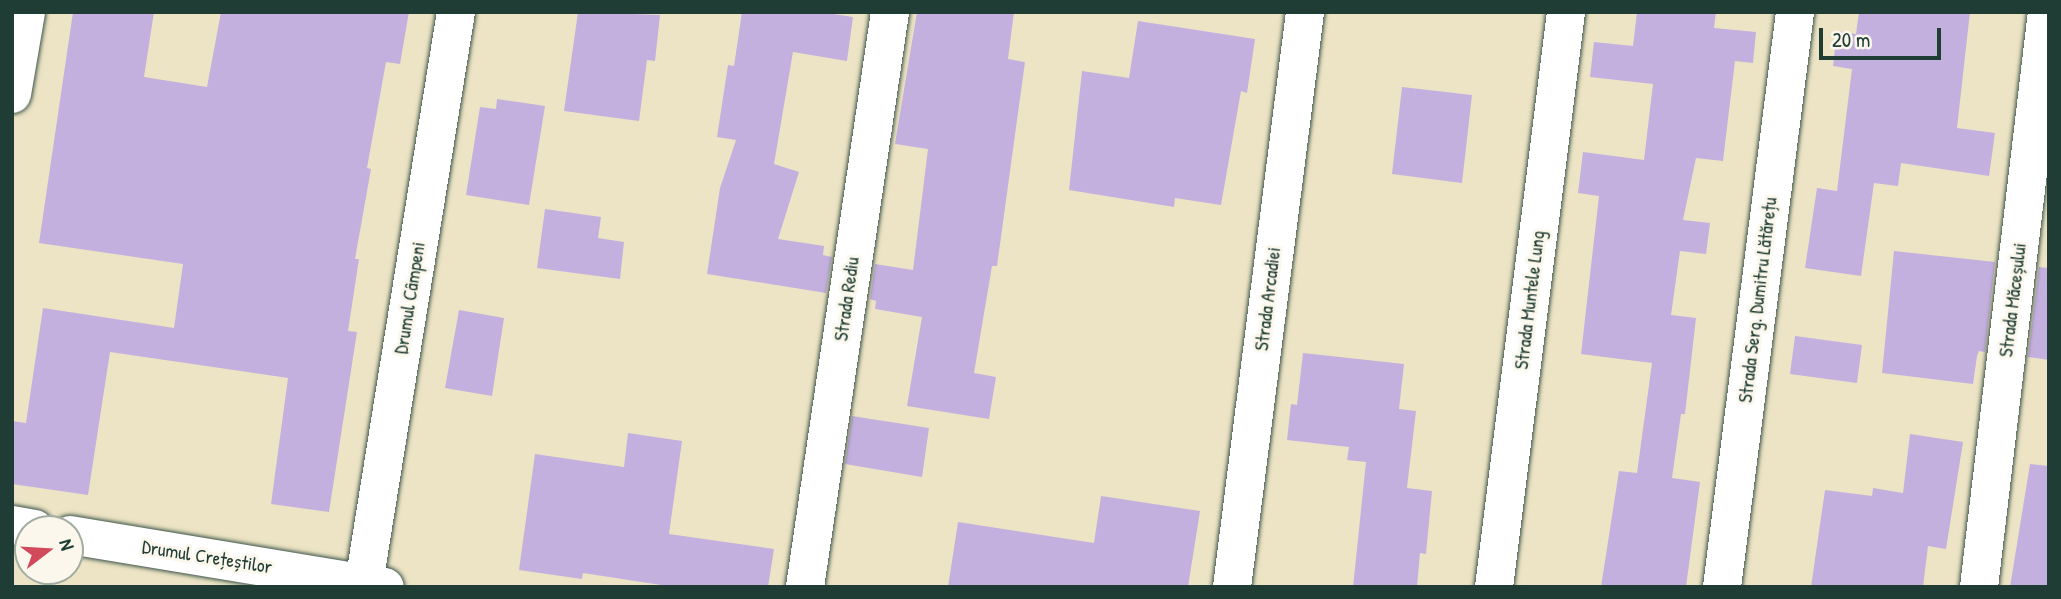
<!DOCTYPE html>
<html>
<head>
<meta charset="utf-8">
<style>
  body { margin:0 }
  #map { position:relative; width:2061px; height:599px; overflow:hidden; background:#ede4c5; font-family:"Patrick Hand",sans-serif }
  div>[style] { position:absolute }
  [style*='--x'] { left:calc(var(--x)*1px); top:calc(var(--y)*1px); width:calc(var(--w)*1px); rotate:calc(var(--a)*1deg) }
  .building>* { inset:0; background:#c4b0de }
  .roads { filter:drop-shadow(0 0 2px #3e564a) drop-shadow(0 0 2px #3e564a) }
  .minor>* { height:38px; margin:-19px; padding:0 19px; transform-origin:19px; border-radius:19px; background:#fff }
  span { translate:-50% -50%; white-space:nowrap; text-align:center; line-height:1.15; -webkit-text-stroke:6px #fbf7ec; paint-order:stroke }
  .street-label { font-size:19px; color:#1f3d34 }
  .frame { position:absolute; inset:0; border:14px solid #1f3d34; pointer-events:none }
  .north { position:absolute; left:14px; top:515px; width:70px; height:70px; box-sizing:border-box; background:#fbf7ec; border:2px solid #a3ada2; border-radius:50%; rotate:73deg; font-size:19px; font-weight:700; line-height:28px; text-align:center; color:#1f3d34 }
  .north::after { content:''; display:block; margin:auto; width:24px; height:32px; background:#d1495b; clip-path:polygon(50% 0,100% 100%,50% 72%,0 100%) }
  .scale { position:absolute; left:1819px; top:28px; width:122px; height:32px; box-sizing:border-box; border:4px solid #1f3d34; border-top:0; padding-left:9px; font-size:21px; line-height:24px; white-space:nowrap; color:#1f3d34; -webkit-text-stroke:5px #fbf7ec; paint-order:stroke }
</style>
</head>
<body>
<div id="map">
  <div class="building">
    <i style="clip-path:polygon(73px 12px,154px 12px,144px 77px,207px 87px,221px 12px,409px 12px,400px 64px,386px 62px,367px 168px,371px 169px,355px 259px,359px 259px,348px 331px,357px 332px,329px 512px,271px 504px,288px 378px,110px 352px,88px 495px,12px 484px,12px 421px,26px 423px,43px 308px,174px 328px,183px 264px,39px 243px)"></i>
    <i style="clip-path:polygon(578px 12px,660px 15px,655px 61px,647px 60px,639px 121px,564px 111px)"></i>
    <i style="clip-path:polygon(742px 12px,820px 12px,853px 17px,847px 61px,793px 52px,774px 164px,799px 172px,778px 239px,824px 246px,823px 255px,832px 257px,826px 293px,707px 274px,720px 188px,736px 140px,717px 137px,728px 65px,734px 66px)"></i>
    <i style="clip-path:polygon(917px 12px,1014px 12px,1008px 59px,1025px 62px,997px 266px,992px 266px,974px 373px,996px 377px,989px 419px,907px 406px,922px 317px,875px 309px,876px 301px,870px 299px,875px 264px,913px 270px,928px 149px,895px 144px)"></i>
    <i style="clip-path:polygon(1637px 12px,1716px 12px,1714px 28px,1756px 32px,1753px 63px,1735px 61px,1723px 161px,1696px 158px,1683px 220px,1710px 223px,1706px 254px,1680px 251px,1671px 315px,1696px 318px,1685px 414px,1681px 414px,1672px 478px,1700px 482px,1686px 587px,1601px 587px,1619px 471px,1637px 473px,1652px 363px,1581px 354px,1599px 196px,1578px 193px,1583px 152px,1644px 160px,1653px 84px,1590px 77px,1594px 42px,1633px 46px)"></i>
    <i style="clip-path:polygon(1859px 12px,1970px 12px,1957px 128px,1995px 133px,1989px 176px,1901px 163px,1898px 186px,1874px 183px,1861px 276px,1805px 268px,1817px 188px,1837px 191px,1852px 69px,1833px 66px,1837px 31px,1856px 34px)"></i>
    <i style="clip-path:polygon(1138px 21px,1255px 39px,1247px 93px,1241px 91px,1221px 205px,1175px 198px,1174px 207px,1069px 190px,1082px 71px,1129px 78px)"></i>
    <i style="clip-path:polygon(1402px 87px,1472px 95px,1462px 183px,1392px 174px)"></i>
    <i style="clip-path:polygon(497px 99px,545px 106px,529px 205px,466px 195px,480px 107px,496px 109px)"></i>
    <i style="clip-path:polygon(545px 209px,601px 217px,598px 238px,624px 242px,620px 279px,537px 268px)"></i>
    <i style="clip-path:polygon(1894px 251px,1995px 262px,1985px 352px,1979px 351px,1977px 356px,1973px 384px,1882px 373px)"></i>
    <i style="clip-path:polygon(2039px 267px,2049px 268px,2049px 360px,2028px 357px)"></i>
    <i style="clip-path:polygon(459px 310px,504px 318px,492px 396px,445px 388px)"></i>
    <i style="clip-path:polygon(1795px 336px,1862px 345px,1857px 383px,1790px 374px)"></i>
    <i style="clip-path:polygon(1303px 353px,1404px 364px,1399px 409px,1416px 411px,1407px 488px,1432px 491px,1426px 554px,1420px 553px,1417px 587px,1353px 587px,1366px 462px,1347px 460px,1349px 447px,1287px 440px,1291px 404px,1297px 405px)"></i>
    <i style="clip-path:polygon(852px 416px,929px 428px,922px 477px,845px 464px)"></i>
    <i style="clip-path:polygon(628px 433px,682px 441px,669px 534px,774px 549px,768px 587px,674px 587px,583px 573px,582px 579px,519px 570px,535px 454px,624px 467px)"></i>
    <i style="clip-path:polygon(1910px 434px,1963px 442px,1946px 549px,1928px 546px,1923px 587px,1811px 587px,1825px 490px,1872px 496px,1873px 488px,1903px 493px)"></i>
    <i style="clip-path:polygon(2030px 464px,2049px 466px,2049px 587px,2010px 587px)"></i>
    <i style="clip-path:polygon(1101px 496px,1200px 511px,1188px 587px,948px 587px,958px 522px,1094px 543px)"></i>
  </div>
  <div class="roads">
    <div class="minor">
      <i style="--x:12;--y:94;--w:83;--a:-80.3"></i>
      <i style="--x:12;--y:525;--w:23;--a:10"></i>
      <i style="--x:70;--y:535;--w:319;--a:9.4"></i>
      <i style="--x:364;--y:583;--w:578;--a:-80.85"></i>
      <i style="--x:805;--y:587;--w:581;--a:-81.59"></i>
      <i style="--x:1232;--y:587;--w:580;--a:-82.76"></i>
      <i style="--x:1494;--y:587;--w:579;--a:-82.86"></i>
      <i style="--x:1722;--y:587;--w:580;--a:-82.76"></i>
      <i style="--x:1979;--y:587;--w:579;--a:-83.26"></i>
    </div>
  </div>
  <div class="street-label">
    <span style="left:410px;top:298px;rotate:-81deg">Drumul Câmpeni</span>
    <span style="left:847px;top:299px;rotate:-82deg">Strada Rediu</span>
    <span style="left:1268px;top:299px;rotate:-83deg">Strada Arcadiei</span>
    <span style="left:1530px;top:300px;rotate:-83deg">Strada Muntele Lung</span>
    <span style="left:1758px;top:300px;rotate:-83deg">Strada Serg. Dumitru Lătărețu</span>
    <span style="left:2013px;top:300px;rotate:-83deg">Strada Măceșului</span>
    <span style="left:207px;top:557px;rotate:9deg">Drumul Crețeștilor</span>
  </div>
  <div class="frame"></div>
  <div class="north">N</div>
  <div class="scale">20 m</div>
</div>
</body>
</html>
